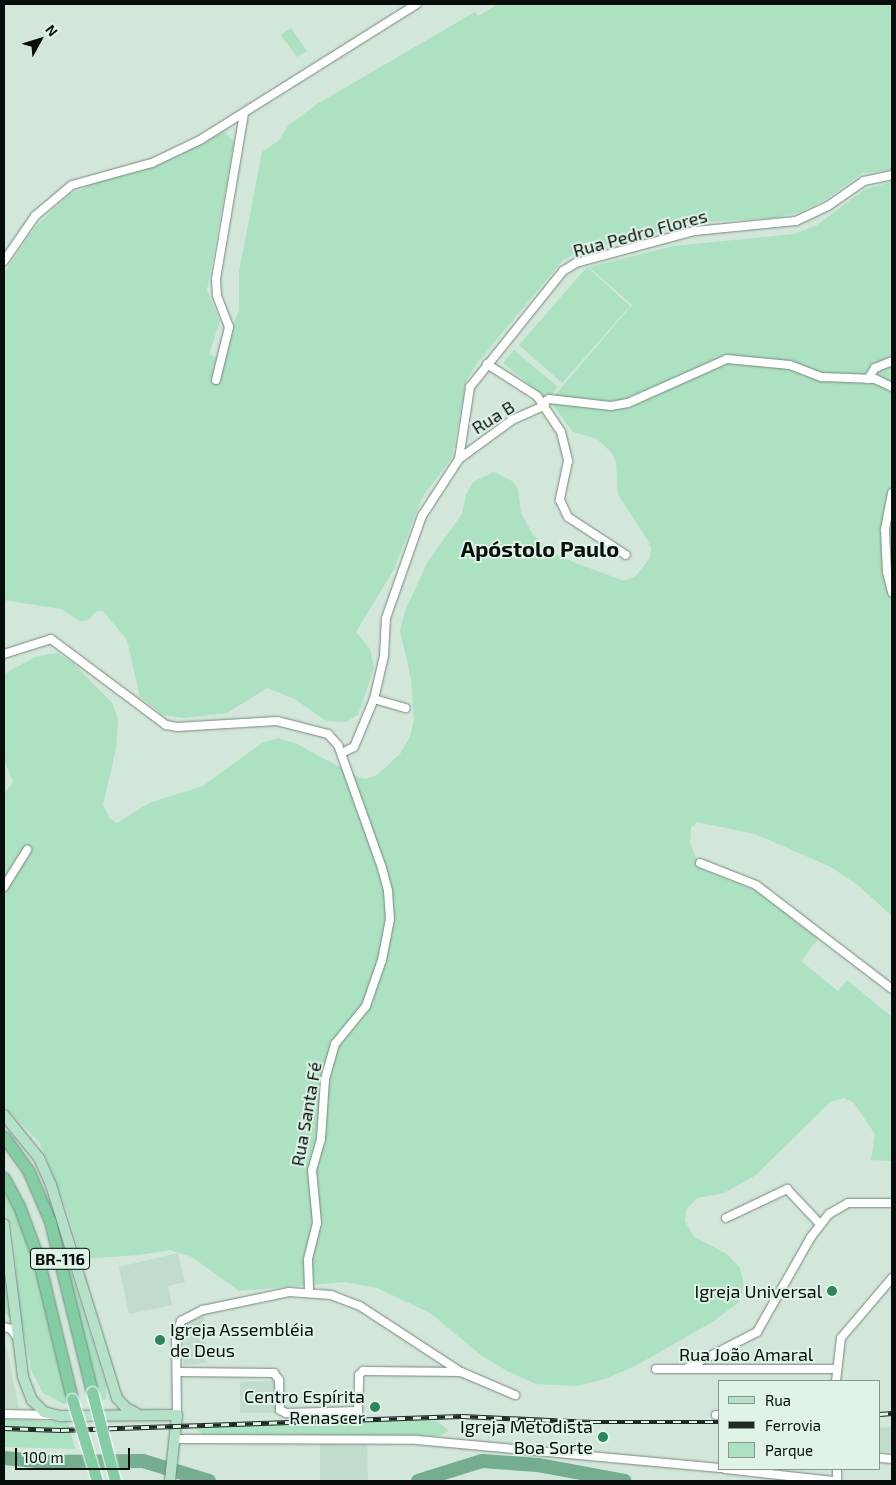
<!DOCTYPE html>
<html>
<head>
<meta charset="utf-8">
<style>
  body { margin:0 }
  #map { position:relative; width:896px; height:1485px; overflow:hidden; background:#d2e6da; font-family:"Exo 2",sans-serif }
  div>[style] { position:absolute }
  [style*='--x'] { left:calc(var(--x)*1px); top:calc(var(--y)*1px); width:calc(var(--w)*1px); rotate:calc(var(--a)*1deg) }
  .built>* { inset:0; background:#c1dccc }
  .green>* { inset:0; background:#ace1c2 }
  .river>* { height:14px; margin:-7px; padding:0 7px; transform-origin:7px; border-radius:7px; background:#75ae8e }
  .roads { filter:drop-shadow(0 0 1px #75877d) drop-shadow(0 0 1px #75877d) }
  .minor>* { height:8px; margin:-4px; padding:0 4px; transform-origin:4px; border-radius:4px; background:#fff }
  .major>* { height:10px; margin:-5px; padding:0 5px; transform-origin:5px; border-radius:5px; background:#b4e1c8 }
  .highway>* { height:11px; margin:-5.5px; padding:0 5.5px; transform-origin:5.5px; border-radius:5.5px; background:#82cda4 }
  .rail>* { height:4.5px; margin-top:-2.25px; transform-origin:0; background:repeating-linear-gradient(90deg,#dff3e7 0 8px,#212924 0 16px); box-sizing:border-box; border-block:1px solid #212924 }
  .bridges { filter:drop-shadow(0 0 1px #fff) drop-shadow(0 0 1px #fff) }
  .highway-bridge>* { height:11px; margin:-5.5px; padding:0 5.5px; transform-origin:5.5px; border-radius:5.5px; background:#82cda4 }
  .dots>* { width:14px; height:14px; translate:-50% -50%; box-sizing:border-box; border:2px solid #dff3e7; border-radius:50% }
  span { translate:-50% -50%; white-space:nowrap; text-align:center; line-height:1.15; -webkit-text-stroke:4px #dff3e7; paint-order:stroke }
  .shield-label span { padding:1px 4px; background:#dff3e7; border:1px solid; border-radius:4px; -webkit-text-stroke-width:0 }
  .shield-label { font-size:16px; color:#070d0a; font-weight:700 }
  .street-label { font-size:18px; color:#070d0a }
  .poi-label { font-size:18px; color:#070d0a }
  .right { translate:-100% -50%; text-align:right }
  .left { translate:0 -50%; text-align:left }
  .district-label { font-size:22px; color:#070d0a; font-weight:700 }
  .frame { position:absolute; inset:0; border:5px solid #070d0a; pointer-events:none }
  .legend { position:absolute; left:718px; top:1380px; width:162px; height:90px; box-sizing:border-box; background:#dff3e7; border:1px solid #89978f; margin:0; padding:6px 9px; list-style:none; font-size:15px; color:#070d0a }
  .legend li { display:flex; align-items:center; gap:10px; height:25px }
  .legend b { width:25px; border:1px solid #89978f }
  .north { position:absolute; left:15px; top:15px; width:50px; height:50px; -webkit-text-stroke:4px #dff3e7; paint-order:stroke; rotate:51deg; font-size:14px; font-weight:700; line-height:20px; text-align:center; color:#070d0a }
  .north::after { content:''; display:block; margin:auto; width:18px; height:22px; background:#070d0a; clip-path:polygon(50% 0,100% 100%,50% 72%,0 100%) }
  .scale { position:absolute; left:15px; top:1448px; width:115px; height:22px; box-sizing:border-box; border:2px solid #070d0a; border-top:0; padding-left:6px; font-size:15px; line-height:18px; white-space:nowrap; color:#070d0a; -webkit-text-stroke:4px #dff3e7; paint-order:stroke }
</style>
</head>
<body>
<div id="map">
  <div class="built">
    <i style="clip-path:polygon(178px 1253px,185px 1282px,168px 1286px,172px 1305px,129px 1314px,119px 1267px)"></i>
    <i style="clip-path:polygon(204px 1315px,206px 1363px,184px 1365px,181px 1336px,184px 1324px)"></i>
    <i style="clip-path:polygon(4px 1340px,5px 1341px,19px 1408px,4px 1407px)"></i>
    <i style="clip-path:polygon(275px 1381px,277px 1413px,240px 1413px,240px 1382px)"></i>
    <i style="clip-path:polygon(892px 1427px,892px 1451px,880px 1452px,880px 1428px)"></i>
    <i style="clip-path:polygon(320px 1441px,367px 1443px,368px 1481px,320px 1481px)"></i>
  </div>
  <div class="green">
    <i style="clip-path:polygon(498px 4px,892px 4px,892px 170px,863px 173px,823px 201px,800px 212px,774px 218px,686px 223px,644px 237px,583px 250px,563px 260px,478px 362px,466px 381px,452px 458px,423px 496px,394px 569px,356px 632px,370px 649px,374px 668px,358px 715px,346px 722px,326px 721px,295px 699px,267px 688px,227px 713px,184px 718px,163px 715px,140px 697px,127px 640px,103px 611px,97px 611px,88px 620px,80px 621px,61px 609px,4px 600px,4px 273px,36px 226px,69px 195px,96px 182px,155px 166px,224px 131px,234px 142px,207px 290px,220px 321px,209px 354px,220px 359px,239px 310px,239px 272px,262px 152px,278px 141px,288px 126px,317px 104px,475px 12px,478px 16px)"></i>
    <i style="clip-path:polygon(291px 28px,307px 51px,297px 57px,281px 35px)"></i>
    <i style="clip-path:polygon(892px 182px,892px 916px,859px 886px,831px 867px,755px 834px,697px 822px,691px 828px,690px 843px,701px 869px,761px 893px,818px 939px,801px 961px,838px 991px,847px 980px,892px 1017px,892px 1161px,871px 1160px,875px 1134px,854px 1103px,844px 1098px,830px 1102px,756px 1175px,724px 1193px,697px 1198px,686px 1210px,685px 1221px,694px 1237px,727px 1254px,740px 1268px,744px 1285px,739px 1302px,714px 1321px,637px 1365px,605px 1379px,577px 1386px,536px 1384px,507px 1371px,481px 1355px,430px 1313px,377px 1288px,345px 1282px,239px 1291px,192px 1257px,170px 1250px,139px 1255px,81px 1259px,67px 1210px,40px 1143px,4px 1106px,4px 794px,13px 782px,4px 760px,4px 674px,35px 657px,57px 653px,73px 663px,112px 703px,118px 719px,116px 749px,103px 804px,110px 819px,117px 823px,149px 803px,203px 786px,262px 743px,278px 738px,297px 744px,358px 777px,365px 779px,377px 775px,400px 754px,410px 737px,414px 720px,411px 679px,400px 631px,405px 611px,427px 563px,462px 514px,466px 495px,473px 482px,494px 472px,512px 481px,518px 489px,521px 513px,533px 535px,551px 552px,573px 562px,624px 581px,636px 576px,650px 558px,651px 548px,648px 541px,618px 494px,616px 462px,612px 453px,597px 439px,573px 432px,550px 401px,632px 305px,589px 267px,674px 246px,794px 234px,817px 225px,865px 189px)"></i>
    <i style="clip-path:polygon(587px 267px,630px 306px,562px 383px,519px 345px)"></i>
    <i style="clip-path:polygon(514px 350px,558px 387px,548px 400px,503px 363px)"></i>
    <i style="clip-path:polygon(4px 1189px,20px 1220px,35px 1266px,67px 1402px,64px 1404px,43px 1393px,31px 1370px,21px 1317px,12px 1225px,4px 1212px)"></i>
    <i style="clip-path:polygon(57px 1226px,106px 1386px,106px 1399px,102px 1401px,68px 1278px)"></i>
    <i style="clip-path:polygon(4px 1269px,12px 1320px,4px 1311px)"></i>
    <i style="clip-path:polygon(4px 1419px,68px 1422px,75px 1449px,4px 1447px)"></i>
    <i style="clip-path:polygon(395px 1420px,437px 1421px,449px 1431px,439px 1436px,204px 1435px,196px 1429px,201px 1426px)"></i>
  </div>
  <div class="river">
    <i style="--x:4;--y:1458;--w:43;--a:5.3"></i>
    <i style="--x:47;--y:1462;--w:96;--a:-0.6"></i>
    <i style="--x:143;--y:1461;--w:69;--a:16.9"></i>
    <i style="--x:418;--y:1481;--w:67;--a:-17.4"></i>
    <i style="--x:482;--y:1461;--w:56;--a:4.1"></i>
    <i style="--x:538;--y:1465;--w:88;--a:10.4"></i>
  </div>
  <div class="roads">
    <div class="minor">
      <i style="--x:4;--y:261;--w:55;--a:-55.4"></i>
      <i style="--x:35;--y:216;--w:48;--a:-40"></i>
      <i style="--x:72;--y:185;--w:83;--a:-15.4"></i>
      <i style="--x:152;--y:163;--w:53;--a:-25.6"></i>
      <i style="--x:200;--y:140;--w:256;--a:-32.1"></i>
      <i style="--x:487;--y:364;--w:59;--a:32.6"></i>
      <i style="--x:537;--y:396;--w:43;--a:56.3"></i>
      <i style="--x:561;--y:432;--w:30;--a:76"></i>
      <i style="--x:568;--y:461;--w:40;--a:102"></i>
      <i style="--x:560;--y:500;--w:19;--a:65"></i>
      <i style="--x:568;--y:517;--w:69;--a:33.2"></i>
      <i style="--x:868;--y:379;--w:13;--a:-58"></i>
      <i style="--x:875;--y:368;--w:18;--a:-22"></i>
      <i style="--x:216;--y:380;--w:55;--a:-76.2"></i>
      <i style="--x:229;--y:327;--w:34;--a:-111"></i>
      <i style="--x:217;--y:295;--w:16;--a:-94"></i>
      <i style="--x:216;--y:279;--w:167;--a:-80.4"></i>
      <i style="--x:543;--y:403;--w:7;--a:-34"></i>
      <i style="--x:549;--y:399;--w:62;--a:6.4"></i>
      <i style="--x:611;--y:406;--w:17;--a:-10"></i>
      <i style="--x:628;--y:403;--w:108;--a:-24"></i>
      <i style="--x:727;--y:359;--w:63;--a:5.4"></i>
      <i style="--x:790;--y:365;--w:34;--a:21"></i>
      <i style="--x:822;--y:377;--w:53;--a:2.2"></i>
      <i style="--x:875;--y:379;--w:19;--a:25"></i>
      <i style="--x:459;--y:459;--w:66;--a:-36.3"></i>
      <i style="--x:512;--y:420;--w:36;--a:-24"></i>
      <i style="--x:892;--y:493;--w:38;--a:101"></i>
      <i style="--x:885;--y:530;--w:42;--a:87.3"></i>
      <i style="--x:887;--y:572;--w:21;--a:76"></i>
      <i style="--x:4;--y:654;--w:49;--a:-17.7"></i>
      <i style="--x:51;--y:639;--w:144;--a:36.8"></i>
      <i style="--x:166;--y:725;--w:11;--a:10"></i>
      <i style="--x:177;--y:727;--w:100;--a:-3.4"></i>
      <i style="--x:277;--y:721;--w:53;--a:14.3"></i>
      <i style="--x:328;--y:734;--w:15;--a:48"></i>
      <i style="--x:338;--y:745;--w:131;--a:70.3"></i>
      <i style="--x:382;--y:868;--w:24;--a:75"></i>
      <i style="--x:388;--y:891;--w:28;--a:86"></i>
      <i style="--x:390;--y:919;--w:42;--a:101"></i>
      <i style="--x:382;--y:960;--w:49;--a:109.2"></i>
      <i style="--x:366;--y:1006;--w:49;--a:129.2"></i>
      <i style="--x:335;--y:1044;--w:37;--a:106"></i>
      <i style="--x:325;--y:1080;--w:59;--a:93.9"></i>
      <i style="--x:321;--y:1139;--w:32;--a:106"></i>
      <i style="--x:312;--y:1170;--w:53;--a:84.6"></i>
      <i style="--x:317;--y:1223;--w:38;--a:104"></i>
      <i style="--x:308;--y:1260;--w:31;--a:88"></i>
      <i style="--x:374;--y:699;--w:33;--a:16"></i>
      <i style="--x:342;--y:753;--w:13;--a:-27"></i>
      <i style="--x:354;--y:747;--w:52;--a:-67.4"></i>
      <i style="--x:374;--y:699;--w:44;--a:-76.9"></i>
      <i style="--x:384;--y:656;--w:38;--a:-87"></i>
      <i style="--x:386;--y:618;--w:108;--a:-70.6"></i>
      <i style="--x:422;--y:516;--w:68;--a:-57"></i>
      <i style="--x:459;--y:459;--w:73;--a:-81.3"></i>
      <i style="--x:470;--y:387;--w:149;--a:-51.3"></i>
      <i style="--x:563;--y:271;--w:15;--a:-32"></i>
      <i style="--x:576;--y:263;--w:123;--a:-15.1"></i>
      <i style="--x:695;--y:231;--w:101;--a:-5.7"></i>
      <i style="--x:796;--y:221;--w:35;--a:-25"></i>
      <i style="--x:828;--y:206;--w:44;--a:-34.8"></i>
      <i style="--x:864;--y:181;--w:29;--a:-12"></i>
      <i style="--x:700;--y:863;--w:60;--a:21.4"></i>
      <i style="--x:756;--y:885;--w:171;--a:37.4"></i>
      <i style="--x:4;--y:887;--w:44;--a:-58.1"></i>
      <i style="--x:726;--y:1218;--w:68;--a:-25.4"></i>
      <i style="--x:787;--y:1189;--w:47;--a:46.7"></i>
      <i style="--x:4;--y:1327;--w:7;--a:16"></i>
      <i style="--x:11;--y:1329;--w:10;--a:53"></i>
      <i style="--x:687;--y:1368;--w:79;--a:-27.2"></i>
      <i style="--x:757;--y:1332;--w:109;--a:-60.4"></i>
      <i style="--x:811;--y:1237;--w:29;--a:-52"></i>
      <i style="--x:829;--y:1214;--w:22;--a:-30"></i>
      <i style="--x:848;--y:1203;--w:44;--a:0"></i>
      <i style="--x:656;--y:1369;--w:180;--a:0"></i>
      <i style="--x:178;--y:1372;--w:96;--a:0.6"></i>
      <i style="--x:274;--y:1373;--w:9;--a:54"></i>
      <i style="--x:279;--y:1380;--w:30;--a:88"></i>
      <i style="--x:280;--y:1410;--w:7;--a:27"></i>
      <i style="--x:286;--y:1413;--w:72;--a:-1.6"></i>
      <i style="--x:358;--y:1411;--w:36;--a:-88"></i>
      <i style="--x:359;--y:1375;--w:6;--a:-45"></i>
      <i style="--x:363;--y:1371;--w:98;--a:0.6"></i>
      <i style="--x:836;--y:1381;--w:43;--a:-83.4"></i>
      <i style="--x:841;--y:1338;--w:79;--a:-49.6"></i>
      <i style="--x:4;--y:1414;--w:45;--a:1.3"></i>
      <i style="--x:177;--y:1415;--w:80;--a:-90.7"></i>
      <i style="--x:176;--y:1335;--w:15;--a:-70"></i>
      <i style="--x:181;--y:1321;--w:25;--a:-27"></i>
      <i style="--x:203;--y:1310;--w:88;--a:-11.8"></i>
      <i style="--x:289;--y:1292;--w:42;--a:4.1"></i>
      <i style="--x:331;--y:1295;--w:31;--a:21"></i>
      <i style="--x:360;--y:1306;--w:121;--a:33.2"></i>
      <i style="--x:461;--y:1372;--w:59;--a:23.1"></i>
      <i style="--x:716;--y:1415;--w:4;--a:0"></i>
      <i style="--x:177;--y:1439;--w:240;--a:0.2"></i>
      <i style="--x:417;--y:1440;--w:304;--a:5.3"></i>
      <i style="--x:880;--y:1458;--w:12;--a:5"></i>
      <i style="--x:725;--y:1469;--w:109;--a:6.3"></i>
      <i style="--x:837;--y:1481;--w:12;--a:-90"></i>
    </div>
    <div class="major">
      <i style="--x:4;--y:1115;--w:55;--a:50.9"></i>
      <i style="--x:39;--y:1158;--w:30;--a:66"></i>
      <i style="--x:51;--y:1185;--w:223;--a:72.8"></i>
      <i style="--x:117;--y:1398;--w:12;--a:48"></i>
      <i style="--x:125;--y:1407;--w:13;--a:29"></i>
      <i style="--x:4;--y:1224;--w:154;--a:82.9"></i>
      <i style="--x:23;--y:1377;--w:25;--a:69"></i>
      <i style="--x:32;--y:1400;--w:17;--a:45"></i>
      <i style="--x:44;--y:1412;--w:16;--a:14"></i>
      <i style="--x:60;--y:1416;--w:117;--a:-0.5"></i>
      <i style="--x:177;--y:1415;--w:66;--a:96.1"></i>
    </div>
    <div class="highway">
      <i style="--x:4;--y:1137;--w:41;--a:54"></i>
      <i style="--x:28;--y:1170;--w:56;--a:66.7"></i>
      <i style="--x:50;--y:1221;--w:176;--a:76.2"></i>
      <i style="--x:4;--y:1178;--w:32;--a:62"></i>
      <i style="--x:19;--y:1206;--w:55;--a:69.9"></i>
      <i style="--x:38;--y:1258;--w:145;--a:76.4"></i>
    </div>
  </div>
  <div class="rail">
    <i style="--x:880;--y:1414;--w:12;--a:-5"></i>
    <i style="--x:4;--y:1428;--w:57;--a:2"></i>
    <i style="--x:61;--y:1430;--w:401;--a:-2"></i>
    <i style="--x:462;--y:1416;--w:131;--a:2.6"></i>
    <i style="--x:593;--y:1422;--w:127;--a:0"></i>
  </div>
  <div class="bridges">
    <div class="highway-bridge">
      <i style="--x:92;--y:1392;--w:92;--a:75.5"></i>
      <i style="--x:72;--y:1399;--w:86;--a:73"></i>
    </div>
  </div>
  <div class="dots">
    <i style="left:832px;top:1291px;background:#2c865c"></i>
    <i style="left:160px;top:1340px;background:#2c865c"></i>
    <i style="left:375px;top:1407px;background:#2c865c"></i>
    <i style="left:603px;top:1437px;background:#2c865c"></i>
  </div>
  <div class="shield-label">
    <span style="left:60px;top:1259px">BR-116</span>
  </div>
  <div class="street-label">
    <span style="left:640px;top:233px;rotate:-15deg">Rua Pedro Flores</span>
    <span style="left:493px;top:417px;rotate:-32deg">Rua B</span>
    <span style="left:306px;top:1114px;rotate:-80deg">Rua Santa Fé</span>
    <span style="left:746px;top:1354px">Rua João Amaral</span>
  </div>
  <div class="poi-label">
    <span class="right" style="left:822px;top:1291px">Igreja Universal</span>
    <span class="left" style="left:170px;top:1340px">Igreja Assembléia<br>de Deus</span>
    <span class="right" style="left:365px;top:1407px">Centro Espírita<br>Renascer</span>
    <span class="right" style="left:593px;top:1437px">Igreja Metodista<br>Boa Sorte</span>
  </div>
  <div class="district-label">
    <span style="left:540px;top:549px">Apóstolo Paulo</span>
  </div>
  <div class="frame"></div>
  <ul class="legend">
  <li><b style="height:6px;background:#b4e1c8"></b>Rua</li>
  <li><b style="height:6px;background:#212924"></b>Ferrovia</li>
  <li><b style="height:14px;background:#ace1c2"></b>Parque</li>
  </ul>
  <div class="north">N</div>
  <div class="scale">100 m</div>
</div>
</body>
</html>
